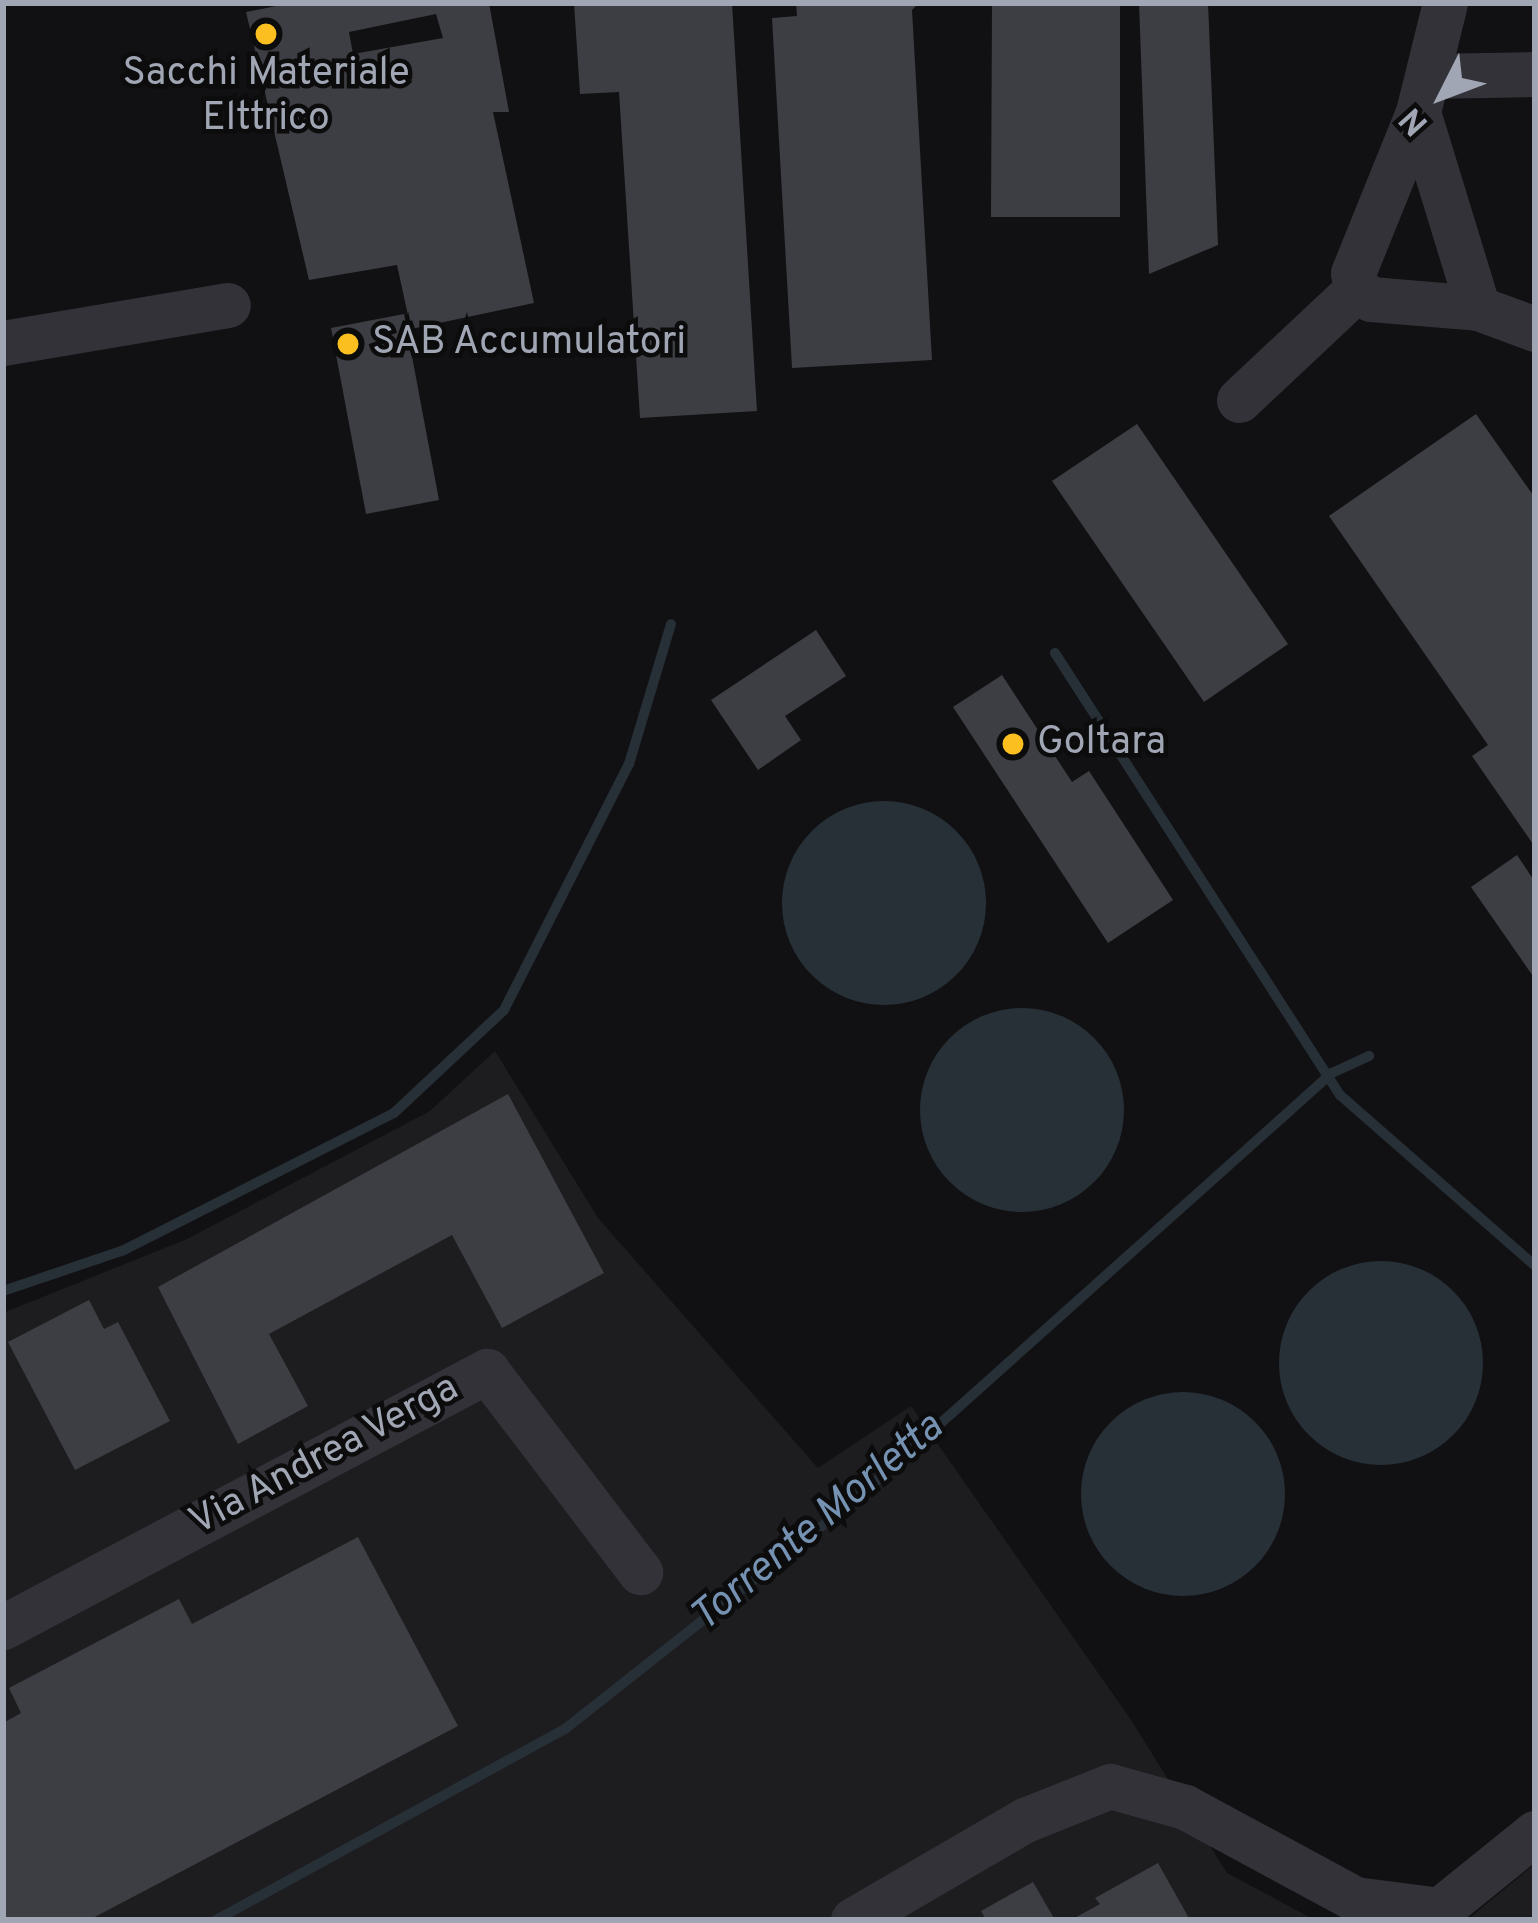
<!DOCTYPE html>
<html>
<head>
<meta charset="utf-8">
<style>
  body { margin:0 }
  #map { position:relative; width:1538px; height:1923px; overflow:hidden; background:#111113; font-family:Overpass,sans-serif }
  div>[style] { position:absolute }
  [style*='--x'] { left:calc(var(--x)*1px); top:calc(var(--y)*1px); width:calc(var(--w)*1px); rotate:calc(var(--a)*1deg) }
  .built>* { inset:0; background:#1d1d20 }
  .water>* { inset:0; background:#272f37 }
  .round { border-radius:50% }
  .stream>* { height:10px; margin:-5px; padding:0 5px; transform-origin:5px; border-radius:5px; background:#272f37 }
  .building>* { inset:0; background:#3d3e43 }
  .minor>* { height:45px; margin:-22.5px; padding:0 22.5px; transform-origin:22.5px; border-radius:22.5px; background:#323238 }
  .dots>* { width:33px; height:33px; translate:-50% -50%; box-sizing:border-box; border:6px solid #0c0c0d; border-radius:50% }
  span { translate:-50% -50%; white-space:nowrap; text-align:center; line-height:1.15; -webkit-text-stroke:9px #0c0c0d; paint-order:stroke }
  .poi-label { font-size:39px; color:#a1a6b4 }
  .left { translate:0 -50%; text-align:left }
  .street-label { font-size:39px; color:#a1a6b4 }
  .water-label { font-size:42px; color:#7692b2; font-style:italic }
  .frame { position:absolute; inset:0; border:6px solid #a1a6b4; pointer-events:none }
  .north { position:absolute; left:1382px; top:36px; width:120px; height:120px; -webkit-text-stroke:9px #0c0c0d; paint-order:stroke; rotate:228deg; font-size:33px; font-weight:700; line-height:48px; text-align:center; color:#a1a6b4 }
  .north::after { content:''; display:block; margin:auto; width:42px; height:54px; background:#a1a6b4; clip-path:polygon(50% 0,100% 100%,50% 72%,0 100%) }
</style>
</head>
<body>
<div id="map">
  <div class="built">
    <i style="clip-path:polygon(495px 1051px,598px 1218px,818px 1468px,911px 1406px,1129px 1717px,1227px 1873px,1315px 1920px,3px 1920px,3px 1313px,187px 1239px,430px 1111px)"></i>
    <i style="clip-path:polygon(1535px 1864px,1535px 1920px,1467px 1920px)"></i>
  </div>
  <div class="water">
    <i class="round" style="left:782px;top:801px;width:204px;height:204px"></i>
    <i class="round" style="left:920px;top:1008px;width:204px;height:204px"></i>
    <i class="round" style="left:1279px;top:1261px;width:204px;height:204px"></i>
    <i class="round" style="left:1081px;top:1392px;width:204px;height:204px"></i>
  </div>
  <div class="stream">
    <i style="--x:1055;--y:653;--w:526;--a:57.19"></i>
    <i style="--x:1340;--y:1095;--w:259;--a:41.2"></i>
    <i style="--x:3;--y:1291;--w:128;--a:-18.7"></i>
    <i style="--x:124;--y:1250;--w:303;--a:-26.9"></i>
    <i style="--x:394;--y:1113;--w:151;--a:-43.1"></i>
    <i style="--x:504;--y:1010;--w:276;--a:-63.1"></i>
    <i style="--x:629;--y:764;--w:146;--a:-73.3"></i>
    <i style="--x:216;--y:1920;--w:398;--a:-28.7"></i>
    <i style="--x:565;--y:1729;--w:371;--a:-38.3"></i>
    <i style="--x:856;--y:1499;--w:639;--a:-41.83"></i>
    <i style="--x:1332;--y:1073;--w:41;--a:-24.7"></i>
  </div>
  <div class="building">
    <i style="clip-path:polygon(evenodd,291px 3px,489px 3px,509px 112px,493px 112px,534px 303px,411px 329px,397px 265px,309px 280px,246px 12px,291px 3px,436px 14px,443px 38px,353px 54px,349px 32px,436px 14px)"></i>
    <i style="clip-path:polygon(574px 3px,732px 3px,757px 411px,640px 418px,619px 92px,580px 94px)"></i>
    <i style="clip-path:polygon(796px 3px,919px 3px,912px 10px,932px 360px,792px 368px,772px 18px,797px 16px)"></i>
    <i style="clip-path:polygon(992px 3px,1120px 3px,1120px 217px,991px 217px)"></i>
    <i style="clip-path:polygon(1139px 3px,1208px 3px,1218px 245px,1149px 274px)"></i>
    <i style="clip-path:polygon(404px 314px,439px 500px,366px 514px,331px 328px)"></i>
    <i style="clip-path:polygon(1476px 414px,1535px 498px,1535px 847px,1472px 756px,1488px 745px,1329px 516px)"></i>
    <i style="clip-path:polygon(1137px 424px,1288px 644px,1204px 702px,1052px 481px)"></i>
    <i style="clip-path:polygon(816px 630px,846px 676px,785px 716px,801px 740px,758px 770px,711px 700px)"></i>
    <i style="clip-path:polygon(1002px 675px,1072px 782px,1089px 771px,1173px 900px,1108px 943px,953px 707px)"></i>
    <i style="clip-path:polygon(1517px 855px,1535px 882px,1535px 979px,1471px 887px)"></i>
    <i style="clip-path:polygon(508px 1094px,604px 1273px,502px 1328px,452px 1235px,269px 1334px,308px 1406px,238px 1444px,158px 1287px)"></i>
    <i style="clip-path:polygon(89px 1300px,104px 1329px,118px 1322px,170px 1421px,75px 1470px,8px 1342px)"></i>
    <i style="clip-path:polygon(358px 1537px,458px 1726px,89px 1920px,3px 1920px,3px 1723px,21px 1713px,9px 1688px,179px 1599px,192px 1624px)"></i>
    <i style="clip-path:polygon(1158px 1863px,1190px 1920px,1071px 1920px,1100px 1904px,1095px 1898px)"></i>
    <i style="clip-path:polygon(1033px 1882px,1055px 1920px,986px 1920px,981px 1911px)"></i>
  </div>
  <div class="minor">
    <i style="--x:1429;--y:76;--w:106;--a:-1.1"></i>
    <i style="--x:1418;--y:112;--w:112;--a:-76.1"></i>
    <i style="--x:1357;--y:289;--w:16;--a:-104"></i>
    <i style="--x:1353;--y:273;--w:174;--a:-68"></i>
    <i style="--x:1418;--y:112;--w:205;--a:73"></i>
    <i style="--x:3;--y:343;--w:228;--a:-9.6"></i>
    <i style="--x:1239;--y:400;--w:162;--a:-43.2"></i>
    <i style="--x:1357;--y:289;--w:17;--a:36"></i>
    <i style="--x:1371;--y:299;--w:107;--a:4.8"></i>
    <i style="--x:1478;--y:308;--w:61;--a:20.2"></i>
    <i style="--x:3;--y:1627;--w:548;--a:-27.88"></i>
    <i style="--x:487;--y:1371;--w:253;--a:52.7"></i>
    <i style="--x:853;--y:1920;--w:199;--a:-30.2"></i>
    <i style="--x:1025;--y:1820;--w:92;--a:-21.8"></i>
    <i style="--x:1110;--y:1786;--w:78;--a:15.6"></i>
    <i style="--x:1185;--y:1807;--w:193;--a:28.4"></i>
    <i style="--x:1355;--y:1899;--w:86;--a:7.4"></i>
    <i style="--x:1427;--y:1920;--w:139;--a:-38.9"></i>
  </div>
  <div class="dots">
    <i style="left:266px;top:34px;background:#fbc020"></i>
    <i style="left:348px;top:344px;background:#fbc020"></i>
    <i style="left:1013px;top:744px;background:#fbc020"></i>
  </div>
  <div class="poi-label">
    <span style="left:266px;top:98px">Sacchi Materiale<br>Elttrico</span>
    <span class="left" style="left:372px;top:344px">SAB Accumulatori</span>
    <span class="left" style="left:1037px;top:744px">Goltara</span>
  </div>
  <div class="street-label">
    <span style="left:325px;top:1457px;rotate:-28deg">Via Andrea Verga</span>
  </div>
  <div class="water-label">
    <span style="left:818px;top:1524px;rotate:-40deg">Torrente Morletta</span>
  </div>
  <div class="frame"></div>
  <div class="north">N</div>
</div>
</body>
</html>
